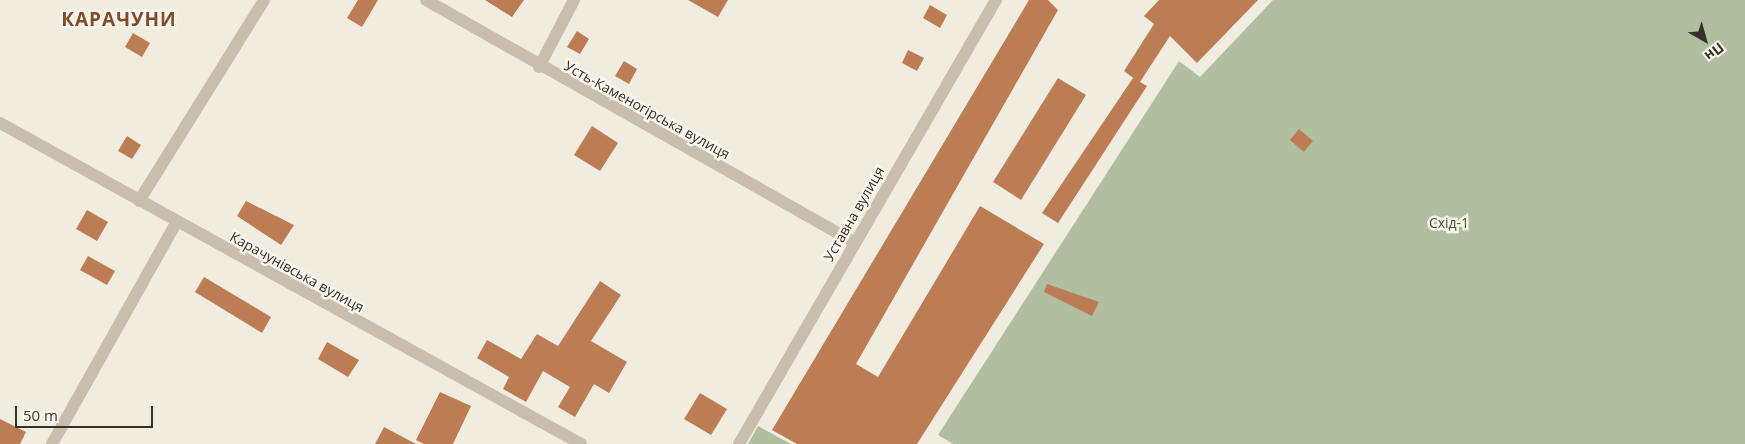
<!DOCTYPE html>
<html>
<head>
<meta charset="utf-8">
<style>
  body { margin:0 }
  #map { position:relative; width:1745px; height:444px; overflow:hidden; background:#f1ece0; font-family:"Open Sans",sans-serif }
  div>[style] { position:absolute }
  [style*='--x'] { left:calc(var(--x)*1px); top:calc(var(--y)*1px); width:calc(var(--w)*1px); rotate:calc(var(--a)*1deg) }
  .green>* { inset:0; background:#b1bfa1 }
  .building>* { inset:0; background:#bc7d54 }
  .minor>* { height:12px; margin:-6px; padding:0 6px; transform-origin:6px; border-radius:6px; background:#c9bead }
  span { translate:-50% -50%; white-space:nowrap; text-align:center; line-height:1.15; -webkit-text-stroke:5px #f9f5ed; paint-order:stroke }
  .street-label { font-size:14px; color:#38312b }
  .park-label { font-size:14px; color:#425431 }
  .district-label { font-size:19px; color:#804c2b; font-weight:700; letter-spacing:1px }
  .north { position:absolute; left:1680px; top:15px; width:50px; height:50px; -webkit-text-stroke:4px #f9f5ed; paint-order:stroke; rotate:142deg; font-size:14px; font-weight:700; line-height:20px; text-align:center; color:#38312b }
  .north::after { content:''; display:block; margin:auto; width:18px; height:22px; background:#38312b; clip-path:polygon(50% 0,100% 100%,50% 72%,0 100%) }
  .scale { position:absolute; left:15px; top:406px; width:138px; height:22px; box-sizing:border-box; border:2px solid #38312b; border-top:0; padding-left:6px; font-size:15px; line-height:18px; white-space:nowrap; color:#38312b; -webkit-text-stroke:4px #f9f5ed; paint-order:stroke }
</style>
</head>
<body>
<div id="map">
  <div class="green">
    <i style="clip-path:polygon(1273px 0,1745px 0,1745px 444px,953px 444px,938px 435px,1179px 61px,1200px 77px)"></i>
    <i style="clip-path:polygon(758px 426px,791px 444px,748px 444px)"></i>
  </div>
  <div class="building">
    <i style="clip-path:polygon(358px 0,378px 0,362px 27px,347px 18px)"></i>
    <i style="clip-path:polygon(485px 0,524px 0,512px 17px)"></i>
    <i style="clip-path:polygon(688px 0,728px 0,718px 17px)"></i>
    <i style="clip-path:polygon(1029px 0,1048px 0,1058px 10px,856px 364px,878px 377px,980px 206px,1044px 244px,917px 444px,797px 444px,772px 430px)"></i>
    <i style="clip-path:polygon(1159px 0,1258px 0,1197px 63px,1170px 36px,1140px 82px,1147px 86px,1058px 223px,1042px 213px,1133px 78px,1136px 80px,1124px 71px,1154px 24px,1144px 16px)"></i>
    <i style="clip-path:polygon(930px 5px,947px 15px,940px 28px,923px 18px)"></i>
    <i style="clip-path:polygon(577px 31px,589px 39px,580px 54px,567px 47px)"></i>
    <i style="clip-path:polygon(133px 33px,150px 43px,142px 57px,125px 47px)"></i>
    <i style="clip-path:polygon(908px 50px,924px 58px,917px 71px,902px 63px)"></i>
    <i style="clip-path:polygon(624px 61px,637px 69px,629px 84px,615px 76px)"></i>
    <i style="clip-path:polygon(1058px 78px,1086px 95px,1021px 200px,993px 182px)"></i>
    <i style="clip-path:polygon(592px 126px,618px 143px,600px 171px,574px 155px)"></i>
    <i style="clip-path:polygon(1299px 129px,1313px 141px,1304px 152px,1290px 140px)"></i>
    <i style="clip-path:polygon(127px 136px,141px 145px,132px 159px,118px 151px)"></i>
    <i style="clip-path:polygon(246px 201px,294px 225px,281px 245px,237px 216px)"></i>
    <i style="clip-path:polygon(87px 210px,108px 222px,97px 241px,76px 229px)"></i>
    <i style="clip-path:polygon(88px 256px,115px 271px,107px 285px,80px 270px)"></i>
    <i style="clip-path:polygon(204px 277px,271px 317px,262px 333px,195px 292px)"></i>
    <i style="clip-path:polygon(600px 281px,621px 295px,591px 341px,627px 362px,609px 393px,594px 384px,575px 417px,558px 407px,570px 387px,543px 371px,526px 402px,503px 389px,509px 377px,477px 358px,487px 340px,521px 359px,537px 334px,558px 346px)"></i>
    <i style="clip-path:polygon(1047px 284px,1099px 302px,1092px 316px,1044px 292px)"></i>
    <i style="clip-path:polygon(327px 342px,359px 360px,348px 377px,318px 359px)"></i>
    <i style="clip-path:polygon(440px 392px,471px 406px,453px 444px,424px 444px,416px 440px)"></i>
    <i style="clip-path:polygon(700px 393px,727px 409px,711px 435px,684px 419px)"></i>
    <i style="clip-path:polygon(0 419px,26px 432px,20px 444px,0 444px)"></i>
    <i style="clip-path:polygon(384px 427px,416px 444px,375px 444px)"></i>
  </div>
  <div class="minor">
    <i style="--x:426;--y:0;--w:493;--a:29.5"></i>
    <i style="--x:539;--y:67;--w:76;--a:-62.4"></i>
    <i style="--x:0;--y:123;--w:664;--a:28.92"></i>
    <i style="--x:139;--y:201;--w:237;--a:-58.1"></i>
    <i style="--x:52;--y:444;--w:253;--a:-60.7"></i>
    <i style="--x:739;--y:444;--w:513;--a:-59.94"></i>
  </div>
  <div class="street-label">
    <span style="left:647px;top:110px;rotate:29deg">Усть-Каменогірська вулиця</span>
    <span style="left:854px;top:214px;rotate:-60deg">Уставна вулиця</span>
    <span style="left:297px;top:272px;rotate:29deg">Карачунівська вулиця</span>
  </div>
  <div class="park-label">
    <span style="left:1449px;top:223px">Схід-1</span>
  </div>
  <div class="district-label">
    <span style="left:119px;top:20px">КАРАЧУНИ</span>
  </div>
  <div class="north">Пн</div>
  <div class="scale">50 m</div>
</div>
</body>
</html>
